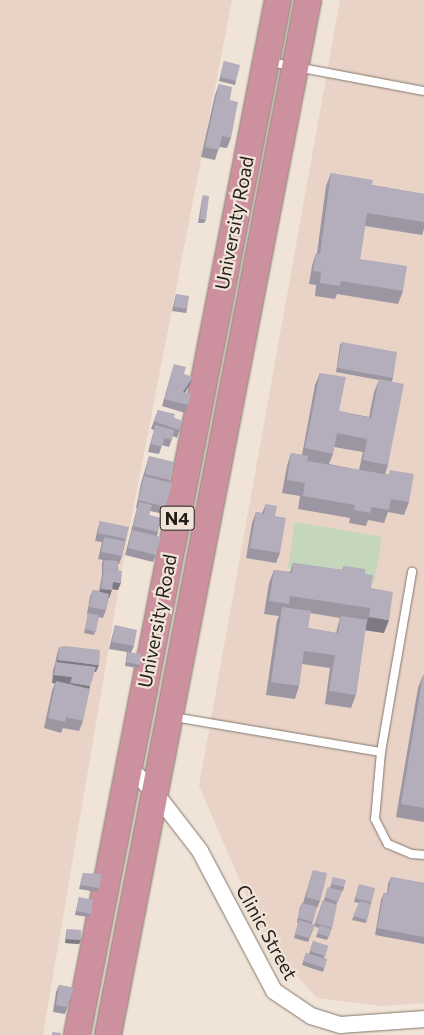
<!DOCTYPE html>
<html>
<head>
<meta charset="utf-8">
<style>
  body { margin:0 }
  #map { position:relative; width:424px; height:1035px; overflow:hidden; background:#f0e3d7; font-family:Commissioner,sans-serif }
  div>[style] { position:absolute }
  [style*='--x'] { left:calc(var(--x)*1px); top:calc(var(--y)*1px); width:calc(var(--w)*1px); rotate:calc(var(--a)*1deg) }
  .education>* { inset:0; background:#e9d3c6 }
  .green>* { inset:0; background:#c4d7bc }
  .roads { filter:drop-shadow(0 0 1px #83786d) drop-shadow(0 0 1px #83786d) }
  .service>* { height:8px; margin:-4px; padding:0 4px; transform-origin:4px; border-radius:4px; background:#fff }
  .minor>* { height:16px; margin:-8px; padding:0 8px; transform-origin:8px; border-radius:8px; background:#fff }
  .trunk>* { height:26px; margin:-13px; padding:0 13px; transform-origin:13px; border-radius:13px; background:#cc909f }
  .wall>* { inset:0; background:#9b96a2 }
  .shaded-wall>* { inset:0; background:#7e7a84 }
  .building>* { inset:0; background:#b4aebc }
  span { translate:-50% -50%; white-space:nowrap; text-align:center; line-height:1.15; -webkit-text-stroke:4.5px #f0e3d7; paint-order:stroke }
  .shield-label span { padding:1px 4px; background:#f0e3d7; border:1px solid; border-radius:4px; -webkit-text-stroke-width:0 }
  .shield-label { font-size:18px; color:#221e19; font-weight:700 }
  .street-label { font-size:19px; color:#221e19 }
</style>
</head>
<body>
<div id="map">
  <div class="education">
    <i style="clip-path:polygon(0 0,232px 0,126px 546px,43px 1035px,0 1035px)"></i>
    <i style="clip-path:polygon(340px 0,424px 0,424px 1003px,382px 1006px,317px 998px,267px 943px,199px 786px)"></i>
  </div>
  <div class="green">
    <i style="clip-path:polygon(295px 522px,382px 537px,374px 583px,288px 568px)"></i>
  </div>
  <div class="roads">
    <div class="service">
      <i style="--x:270;--y:62;--w:157;--a:10.7"></i>
      <i style="--x:174;--y:717;--w:210;--a:9.6"></i>
      <i style="--x:381;--y:752;--w:183;--a:-80.2"></i>
      <i style="--x:381;--y:752;--w:67;--a:95.1"></i>
      <i style="--x:375;--y:819;--w:28;--a:63"></i>
      <i style="--x:388;--y:844;--w:26;--a:23"></i>
      <i style="--x:412;--y:854;--w:12;--a:5"></i>
    </div>
    <div class="minor">
      <i style="--x:129;--y:767;--w:38;--a:45"></i>
      <i style="--x:156;--y:794;--w:72;--a:52.3"></i>
      <i style="--x:200;--y:851;--w:158;--a:62.1"></i>
      <i style="--x:274;--y:991;--w:45;--a:34"></i>
      <i style="--x:311;--y:1016;--w:31;--a:17"></i>
      <i style="--x:341;--y:1025;--w:83;--a:-4.1"></i>
    </div>
    <div class="trunk">
      <i style="--x:77;--y:1035;--w:1054;--a:-79.01"></i>
      <i style="--x:108;--y:1035;--w:1054;--a:-79.06"></i>
    </div>
  </div>
  <div class="wall">
    <i style="clip-path:polygon(224px 61px,236px 81px,235px 85px,219px 81px)"></i>
    <i style="clip-path:polygon(219px 84px,230px 100px,231px 138px,227px 148px,219px 147px,215px 160px,201px 157px,215px 95px)"></i>
    <i style="clip-path:polygon(331px 173px,372px 185px,424px 194px,424px 229px,422px 235px,365px 226px,360px 259px,403px 291px,398px 304px,337px 294px,335px 299px,315px 296px,316px 285px,309px 284px,312px 266px,316px 253px,317px 253px,326px 186px)"></i>
    <i style="clip-path:polygon(203px 195px,206px 220px,204px 223px,198px 223px,202px 199px)"></i>
    <i style="clip-path:polygon(176px 294px,187px 309px,186px 313px,172px 311px)"></i>
    <i style="clip-path:polygon(evenodd,342px 342px,393px 378px,392px 381px,388px 465px,385px 474px,389px 475px,390px 470px,409px 502px,404px 515px,388px 512px,384px 523px,368px 520px,366px 526px,349px 523px,350px 518px,298px 509px,300px 496px,282px 493px,287px 466px,291px 453px,302px 455px,315px 385px,320px 373px,339px 411px,369px 417px,374px 392px,379px 380px,336px 372px,340px 345px,342px 342px,334px 447px,363px 452px,359px 470px,329px 464px,333px 454px,334px 447px)"></i>
    <i style="clip-path:polygon(174px 364px,184px 374px,190px 384px,185px 393px,188px 405px,185px 413px,162px 406px)"></i>
    <i style="clip-path:polygon(158px 410px,174px 418px,183px 421px,177px 438px,173px 436px,169px 447px,162px 445px,159px 454px,148px 452px,154px 430px,151px 429px)"></i>
    <i style="clip-path:polygon(149px 456px,170px 480px,166px 507px,164px 514px,150px 511px,149px 515px,158px 532px,157px 536px,156px 555px,153px 562px,125px 555px,137px 508px,136px 508px,141px 483px)"></i>
    <i style="clip-path:polygon(266px 504px,275px 516px,280px 553px,276px 563px,246px 558px,252px 523px,256px 512px,262px 513px)"></i>
    <i style="clip-path:polygon(100px 521px,126px 539px,124px 547px,122px 556px,119px 564px,118px 564px,118px 590px,112px 589px,109px 598px,109px 597px,106px 610px,103px 618px,99px 617px,94px 635px,84px 633px,88px 614px,87px 614px,90px 597px,93px 590px,99px 591px,102px 575px,102px 563px,103px 560px,98px 559px,102px 542px,95px 541px,98px 528px)"></i>
    <i style="clip-path:polygon(evenodd,293px 563px,342px 570px,344px 566px,365px 574px,371px 588px,384px 633px,365px 630px,356px 695px,351px 708px,325px 704px,330px 668px,302px 664px,299px 686px,295px 699px,266px 695px,277px 620px,279px 616px,264px 614px,269px 583px,274px 570px,290px 572px,293px 563px,310px 613px,340px 618px,336px 633px,308px 628px,310px 613px)"></i>
    <i style="clip-path:polygon(115px 625px,134px 646px,131px 653px,140px 665px,138px 668px,125px 666px,127px 652px,109px 649px)"></i>
    <i style="clip-path:polygon(59px 647px,96px 672px,94px 672px,89px 689px,83px 721px,79px 731px,63px 728px,61px 733px,44px 728px,52px 691px,55px 683px,52px 683px,53px 670px,55px 664px,57px 654px)"></i>
    <i style="clip-path:polygon(423px 675px,424px 676px,424px 822px,396px 817px,418px 688px)"></i>
    <i style="clip-path:polygon(313px 870px,320px 901px,317px 908px,316px 908px,312px 924px,315px 925px,308px 942px,294px 938px,298px 923px,297px 922px,300px 907px,302px 903px,303px 903px)"></i>
    <i style="clip-path:polygon(83px 873px,99px 888px,97px 892px,79px 889px)"></i>
    <i style="clip-path:polygon(333px 877px,344px 887px,343px 891px,331px 888px,342px 891px,336px 905px,332px 928px,327px 940px,316px 937px,319px 928px,314px 926px,323px 900px,324px 900px,328px 887px,330px 888px)"></i>
    <i style="clip-path:polygon(391px 877px,424px 883px,424px 944px,375px 935px,381px 900px,384px 893px,387px 893px,388px 884px)"></i>
    <i style="clip-path:polygon(358px 888px,375px 888px,366px 923px,352px 920px,359px 903px,354px 902px)"></i>
    <i style="clip-path:polygon(79px 897px,91px 914px,89px 917px,75px 915px)"></i>
    <i style="clip-path:polygon(67px 929px,81px 940px,79px 944px,65px 943px,66px 933px)"></i>
    <i style="clip-path:polygon(313px 941px,328px 946px,324px 958px,327px 959px,323px 972px,302px 965px,306px 953px,309px 954px)"></i>
    <i style="clip-path:polygon(59px 985px,74px 988px,65px 1014px,53px 1012px,56px 992px)"></i>
  </div>
  <div class="shaded-wall">
    <i style="clip-path:polygon(193px 377px,190px 384px,180px 400px,183px 392px)"></i>
    <i style="clip-path:polygon(113px 582px,121px 583px,118px 590px,110px 589px)"></i>
    <i style="clip-path:polygon(101px 589px,112px 590px,109px 598px,98px 596px)"></i>
    <i style="clip-path:polygon(369px 617px,389px 620px,384px 633px,364px 630px)"></i>
    <i style="clip-path:polygon(58px 660px,99px 665px,96px 672px,55px 667px)"></i>
    <i style="clip-path:polygon(54px 675px,72px 677px,69px 685px,52px 683px)"></i>
    <i style="clip-path:polygon(71px 683px,90px 686px,88px 693px,68px 690px)"></i>
    <i style="clip-path:polygon(66px 939px,81px 940px,79px 944px,65px 943px)"></i>
  </div>
  <div class="building">
    <i style="clip-path:polygon(224px 61px,240px 65px,236px 81px,220px 77px)"></i>
    <i style="clip-path:polygon(219px 84px,232px 87px,230px 100px,238px 102px,231px 138px,222px 136px,219px 150px,205px 147px)"></i>
    <i style="clip-path:polygon(331px 173px,373px 180px,372px 185px,424px 194px,424px 222px,367px 213px,360px 259px,407px 266px,403px 291px,341px 281px,340px 286px,320px 283px,321px 272px,313px 271px,316px 253px,320px 254px)"></i>
    <i style="clip-path:polygon(203px 195px,209px 196px,206px 220px,200px 219px)"></i>
    <i style="clip-path:polygon(176px 294px,189px 296px,187px 309px,174px 307px)"></i>
    <i style="clip-path:polygon(342px 342px,397px 352px,393px 378px,337px 368px)"></i>
    <i style="clip-path:polygon(174px 364px,186px 367px,184px 374px,193px 377px,183px 392px,191px 394px,188px 405px,164px 399px)"></i>
    <i style="clip-path:polygon(320px 373px,346px 377px,339px 411px,371px 418px,379px 379px,404px 384px,388px 465px,363px 460px,367px 439px,337px 433px,333px 454px,305px 448px)"></i>
    <i style="clip-path:polygon(158px 410px,175px 414px,174px 418px,183px 421px,179px 430px,154px 421px)"></i>
    <i style="clip-path:polygon(155px 425px,174px 430px,172px 440px,164px 438px,162px 447px,151px 444px)"></i>
    <i style="clip-path:polygon(291px 453px,308px 456px,307px 461px,390px 475px,390px 470px,414px 474px,409px 502px,391px 499px,389px 510px,371px 507px,370px 513px,354px 510px,355px 505px,303px 496px,305px 483px,287px 480px)"></i>
    <i style="clip-path:polygon(149px 456px,174px 462px,170px 480px,145px 474px)"></i>
    <i style="clip-path:polygon(144px 476px,172px 483px,166px 507px,138px 500px)"></i>
    <i style="clip-path:polygon(139px 502px,152px 505px,149px 515px,162px 518px,158px 532px,133px 526px)"></i>
    <i style="clip-path:polygon(266px 504px,277px 506px,275px 516px,286px 518px,280px 553px,250px 548px,256px 512px,264px 514px)"></i>
    <i style="clip-path:polygon(100px 521px,129px 527px,126px 539px,98px 533px)"></i>
    <i style="clip-path:polygon(132px 530px,161px 537px,156px 555px,128px 548px)"></i>
    <i style="clip-path:polygon(104px 537px,125px 541px,122px 556px,101px 552px)"></i>
    <i style="clip-path:polygon(104px 560px,118px 561px,117px 570px,104px 569px,103px 571px)"></i>
    <i style="clip-path:polygon(293px 563px,343px 570px,344px 566px,365px 569px,365px 574px,373px 575px,371px 588px,393px 592px,389px 620px,369px 617px,370px 608px,290px 596px,289px 604px,269px 601px,274px 570px,292px 573px)"></i>
    <i style="clip-path:polygon(104px 569px,122px 571px,121px 583px,113px 582px,112px 590px,101px 589px)"></i>
    <i style="clip-path:polygon(93px 590px,109px 594px,106px 610px,89px 607px)"></i>
    <i style="clip-path:polygon(282px 607px,311px 611px,308px 628px,338px 633px,341px 616px,367px 620px,356px 695px,329px 691px,335px 655px,304px 651px,299px 686px,271px 682px)"></i>
    <i style="clip-path:polygon(88px 613px,99px 615px,96px 632px,85px 629px)"></i>
    <i style="clip-path:polygon(115px 625px,137px 630px,134px 646px,112px 642px)"></i>
    <i style="clip-path:polygon(65px 646px,100px 650px,99px 665px,58px 660px,59px 647px)"></i>
    <i style="clip-path:polygon(128px 652px,141px 654px,140px 665px,126px 662px)"></i>
    <i style="clip-path:polygon(56px 662px,96px 667px,90px 686px,71px 683px,72px 677px,54px 675px)"></i>
    <i style="clip-path:polygon(423px 675px,424px 676px,424px 808px,401px 804px)"></i>
    <i style="clip-path:polygon(56px 681px,90px 689px,83px 721px,66px 717px,65px 722px,48px 718px)"></i>
    <i style="clip-path:polygon(313px 870px,327px 873px,325px 883px,310px 879px,310px 880px)"></i>
    <i style="clip-path:polygon(83px 873px,102px 874px,99px 888px,80px 885px)"></i>
    <i style="clip-path:polygon(333px 877px,346px 880px,344px 887px,331px 884px)"></i>
    <i style="clip-path:polygon(391px 877px,424px 883px,424px 937px,377px 928px,384px 893px,388px 894px)"></i>
    <i style="clip-path:polygon(310px 879px,325px 883px,320px 901px,306px 897px)"></i>
    <i style="clip-path:polygon(359px 884px,375px 888px,371px 902px,355px 898px)"></i>
    <i style="clip-path:polygon(328px 887px,342px 891px,338px 902px,325px 897px)"></i>
    <i style="clip-path:polygon(79px 897px,93px 900px,91px 914px,76px 911px)"></i>
    <i style="clip-path:polygon(323px 900px,337px 905px,332px 928px,316px 923px)"></i>
    <i style="clip-path:polygon(360px 901px,371px 904px,367px 920px,353px 916px)"></i>
    <i style="clip-path:polygon(302px 903px,317px 907px,313px 922px,298px 918px)"></i>
    <i style="clip-path:polygon(299px 920px,315px 925px,309px 938px,295px 934px)"></i>
    <i style="clip-path:polygon(320px 925px,331px 929px,329px 937px,317px 933px)"></i>
    <i style="clip-path:polygon(67px 929px,81px 930px,81px 940px,66px 939px)"></i>
    <i style="clip-path:polygon(313px 941px,328px 946px,325px 956px,310px 951px)"></i>
    <i style="clip-path:polygon(306px 953px,327px 959px,324px 968px,303px 961px)"></i>
    <i style="clip-path:polygon(59px 985px,74px 988px,67px 1007px,56px 1005px)"></i>
    <i style="clip-path:polygon(52px 1032px,61px 1033px,61px 1035px,52px 1035px)"></i>
  </div>
  <div class="shield-label">
    <span style="left:177px;top:518px">N4</span>
  </div>
  <div class="street-label">
    <span style="left:234px;top:223px;rotate:-79deg">University Road</span>
    <span style="left:157px;top:621px;rotate:-79deg">University Road</span>
    <span style="left:267px;top:932px;rotate:61deg">Clinic Street</span>
  </div>
</div>
</body>
</html>
